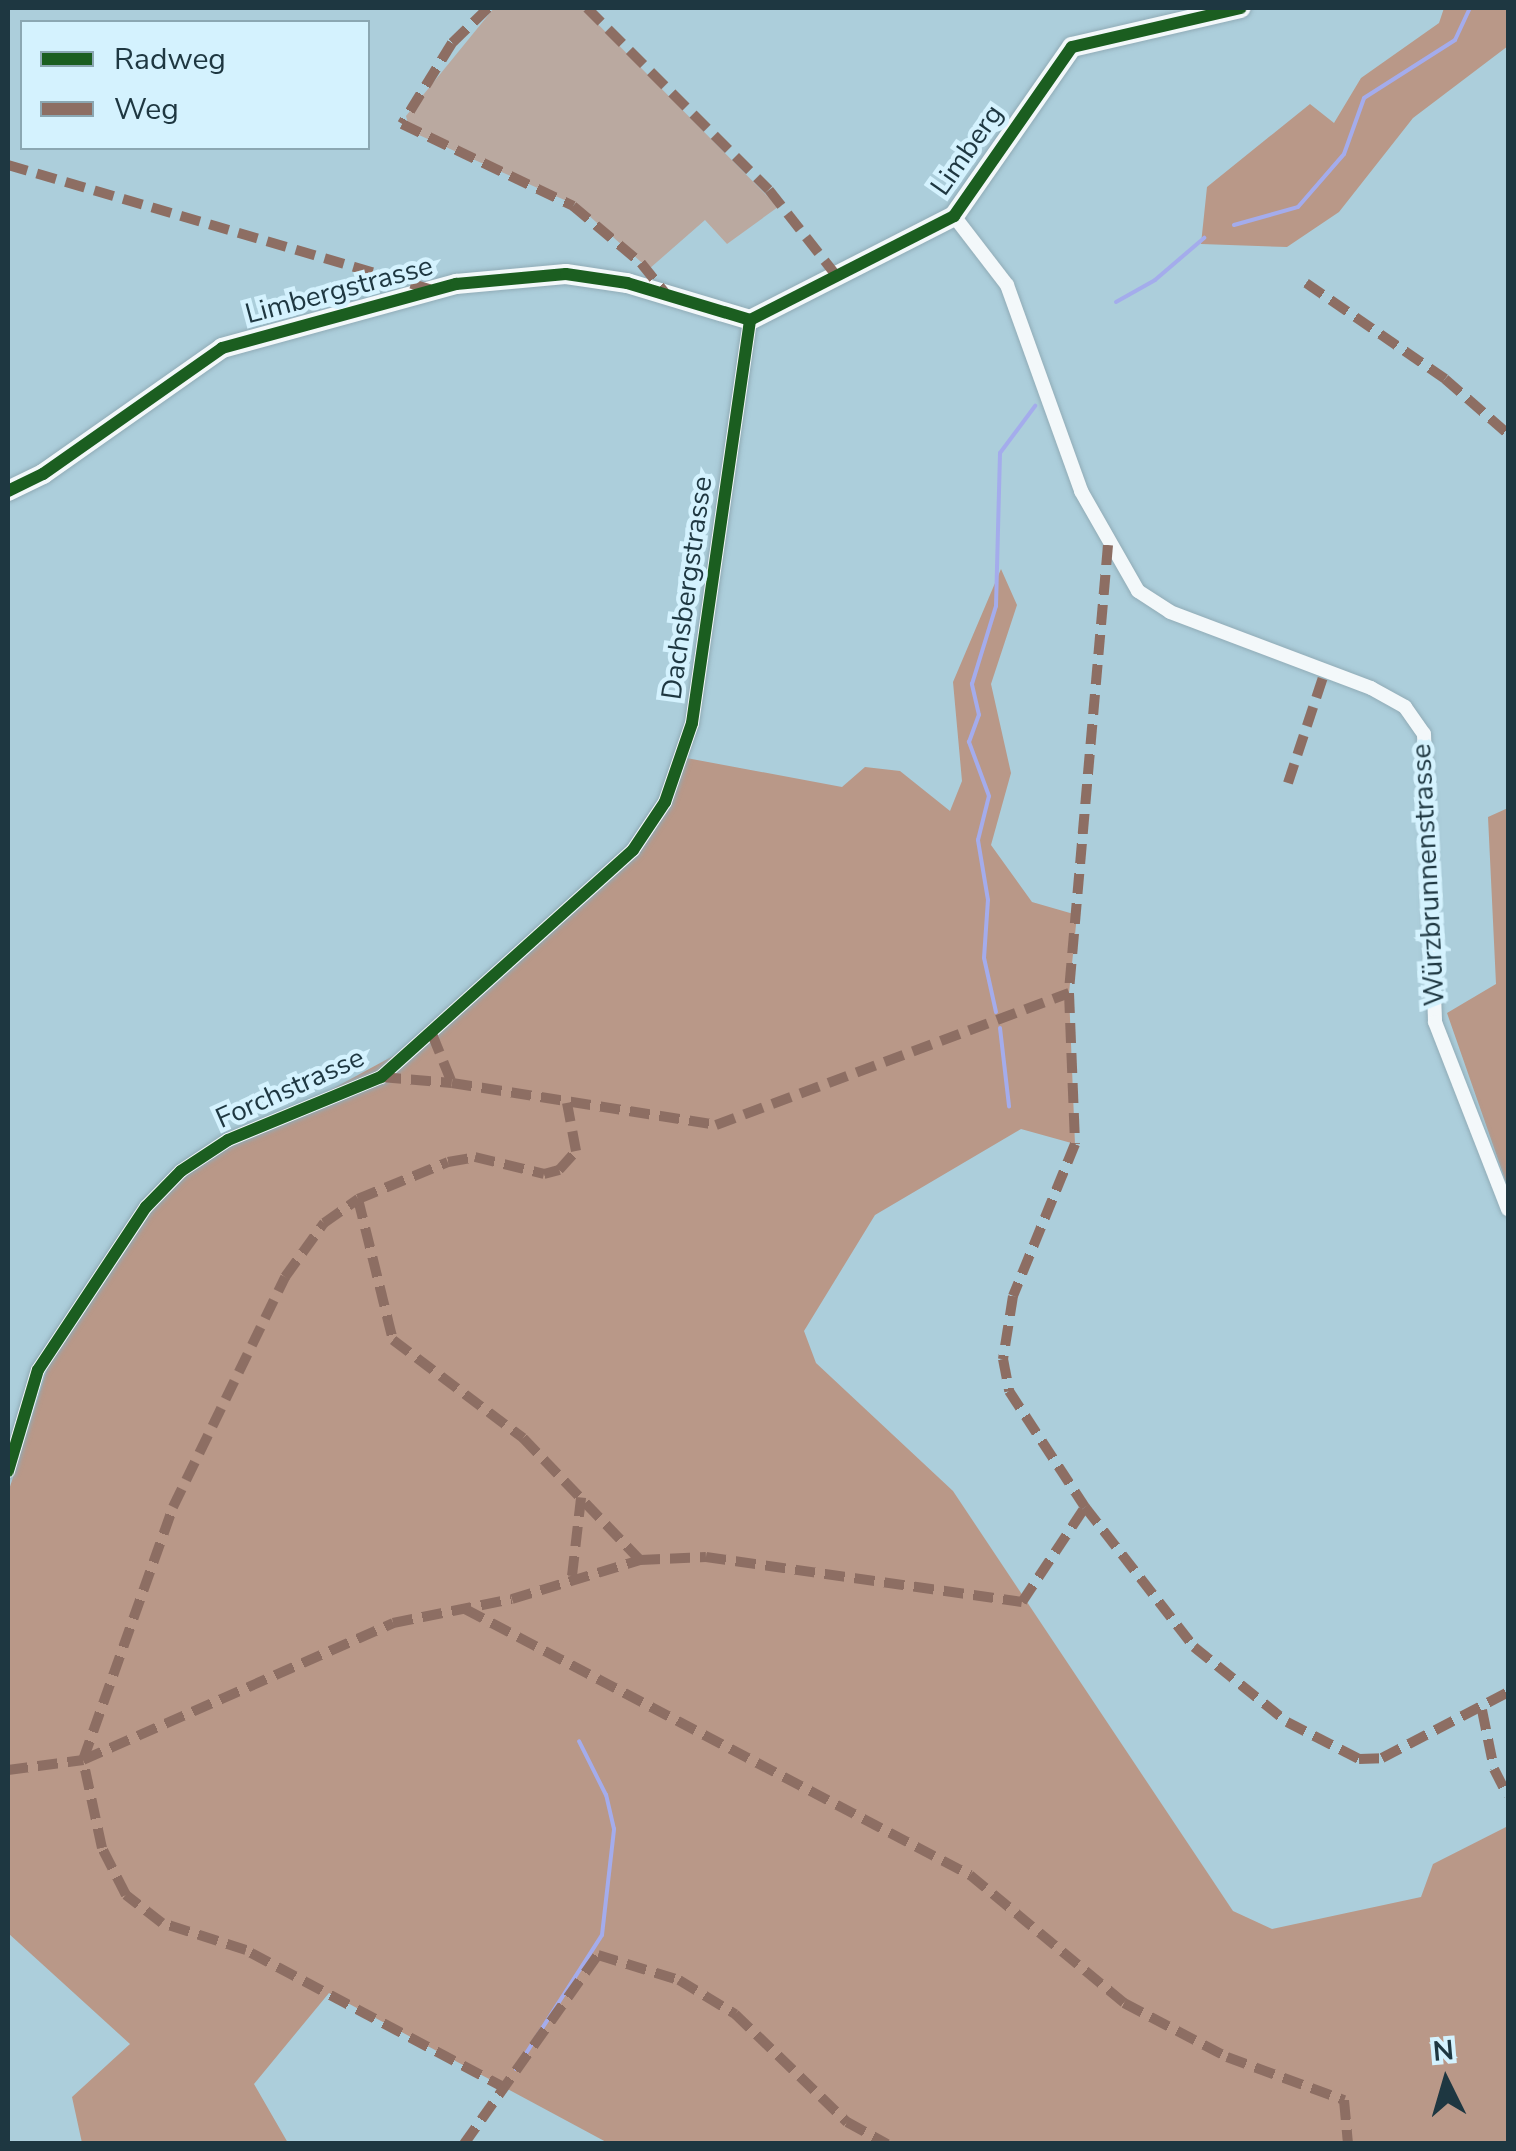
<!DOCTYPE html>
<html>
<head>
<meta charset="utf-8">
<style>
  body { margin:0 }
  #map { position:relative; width:1516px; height:2151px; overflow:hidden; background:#accedb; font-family:"Nunito Sans",sans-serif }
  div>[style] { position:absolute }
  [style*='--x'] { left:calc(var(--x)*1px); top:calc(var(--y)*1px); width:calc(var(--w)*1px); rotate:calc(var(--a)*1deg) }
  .green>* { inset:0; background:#baa9a0 }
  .forest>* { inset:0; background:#b99888 }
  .stream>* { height:4px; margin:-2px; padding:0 2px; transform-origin:2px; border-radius:2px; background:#a4acec }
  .roads { filter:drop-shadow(0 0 2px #90abb6) drop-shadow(0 0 2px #90abb6) }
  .street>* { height:14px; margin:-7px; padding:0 7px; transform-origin:7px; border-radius:7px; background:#f3f8fa }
  .secondary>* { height:20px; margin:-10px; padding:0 10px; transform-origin:10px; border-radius:10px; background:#f3f8fa }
  .quiet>* { height:10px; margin-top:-5px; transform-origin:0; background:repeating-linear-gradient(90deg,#8d6e63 0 20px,transparent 0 30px) }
  .cycleway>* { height:12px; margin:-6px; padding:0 6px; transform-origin:6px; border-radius:6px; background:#1b5e20 }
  span { translate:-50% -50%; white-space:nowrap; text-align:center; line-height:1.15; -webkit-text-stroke:9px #d4f2fe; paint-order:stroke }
  .street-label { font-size:28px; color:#1e3741 }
  .frame { position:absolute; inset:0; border:10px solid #1e3741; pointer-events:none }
  .legend { position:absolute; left:20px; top:20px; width:350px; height:130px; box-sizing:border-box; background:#d4f2fe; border:2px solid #8ba7b2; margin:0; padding:12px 18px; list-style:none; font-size:30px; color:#1e3741 }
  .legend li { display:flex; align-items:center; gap:20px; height:50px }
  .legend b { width:50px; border:2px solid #8ba7b2 }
  .north { position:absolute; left:1396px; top:2031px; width:100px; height:100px; -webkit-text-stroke:8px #d4f2fe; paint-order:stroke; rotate:355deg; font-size:28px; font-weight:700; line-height:40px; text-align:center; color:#1e3741 }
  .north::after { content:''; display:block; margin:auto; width:35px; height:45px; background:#1e3741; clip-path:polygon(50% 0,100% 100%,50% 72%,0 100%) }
</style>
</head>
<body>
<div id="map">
  <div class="green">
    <i style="clip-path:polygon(494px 8px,582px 8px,778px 207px,727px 244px,705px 220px,649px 269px,578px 206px,410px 131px,406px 116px)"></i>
  </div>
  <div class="forest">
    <i style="clip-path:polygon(1444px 8px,1508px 8px,1508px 46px,1413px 118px,1339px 212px,1287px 247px,1201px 244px,1207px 187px,1310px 104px,1334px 123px,1361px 78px,1439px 23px)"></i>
    <i style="clip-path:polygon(1001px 569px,1017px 605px,991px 684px,1011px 773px,991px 845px,1032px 902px,1077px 915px,1069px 993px,1075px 1144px,1021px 1129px,875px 1215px,804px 1331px,816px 1363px,953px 1491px,1233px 1911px,1272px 1929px,1421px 1897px,1433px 1864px,1508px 1826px,1508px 2143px,608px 2143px,329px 1993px,254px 2084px,288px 2143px,82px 2143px,72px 2097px,130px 2044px,8px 1933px,8px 1493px,59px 1331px,181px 1171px,417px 1043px,633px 850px,681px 757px,842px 787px,865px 767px,900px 771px,950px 811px,962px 781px,953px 682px)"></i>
    <i style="clip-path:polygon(1508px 808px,1508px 1188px,1447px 1013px,1496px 984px,1488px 817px)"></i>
  </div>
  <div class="stream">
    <i style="--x:1234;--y:225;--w:66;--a:-15.7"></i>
    <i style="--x:1298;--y:207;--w:70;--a:-49"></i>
    <i style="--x:1344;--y:154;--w:59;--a:-70.3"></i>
    <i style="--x:1364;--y:98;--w:108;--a:-32.5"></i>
    <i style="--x:1455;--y:40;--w:35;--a:-65"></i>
    <i style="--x:1116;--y:302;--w:45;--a:-29.4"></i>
    <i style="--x:1155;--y:280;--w:65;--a:-40.6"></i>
    <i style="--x:996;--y:1012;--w:55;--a:-102.5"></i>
    <i style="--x:984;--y:958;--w:58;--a:-86.1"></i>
    <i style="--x:988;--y:900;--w:61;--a:-99.5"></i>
    <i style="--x:978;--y:840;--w:45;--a:-76"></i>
    <i style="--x:989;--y:796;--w:58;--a:-110.3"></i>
    <i style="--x:969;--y:742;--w:29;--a:-70"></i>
    <i style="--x:979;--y:715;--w:32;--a:-103"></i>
    <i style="--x:972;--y:684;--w:82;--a:-72.9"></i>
    <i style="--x:996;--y:606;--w:153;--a:-88.5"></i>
    <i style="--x:1000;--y:453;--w:59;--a:-53.3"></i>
    <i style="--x:1000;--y:1028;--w:79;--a:83.4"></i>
    <i style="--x:516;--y:2069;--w:159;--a:-57.3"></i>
    <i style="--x:602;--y:1935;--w:107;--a:-83.5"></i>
    <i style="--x:614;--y:1829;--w:35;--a:-103"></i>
    <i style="--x:606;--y:1795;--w:60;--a:-116.6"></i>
  </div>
  <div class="roads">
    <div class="street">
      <i style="--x:954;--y:216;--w:87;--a:52.5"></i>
      <i style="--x:1007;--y:285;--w:219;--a:70.2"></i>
      <i style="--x:1081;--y:491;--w:115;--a:60.3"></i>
      <i style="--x:1138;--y:591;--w:38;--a:33"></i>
      <i style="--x:1170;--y:612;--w:215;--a:20.7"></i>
      <i style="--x:1371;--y:688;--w:39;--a:29"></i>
      <i style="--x:1405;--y:707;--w:33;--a:55"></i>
      <i style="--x:1424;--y:734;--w:288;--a:87.8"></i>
      <i style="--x:1435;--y:1022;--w:201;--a:68.7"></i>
      <i style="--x:8;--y:1471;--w:105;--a:-73.5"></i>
      <i style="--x:38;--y:1370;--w:196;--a:-56.5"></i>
      <i style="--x:146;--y:1207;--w:50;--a:-45.8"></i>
      <i style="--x:181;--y:1171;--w:56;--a:-33.4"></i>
      <i style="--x:228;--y:1140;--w:165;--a:-22.4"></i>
      <i style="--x:381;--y:1077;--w:339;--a:-42"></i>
      <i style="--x:633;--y:850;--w:58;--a:-56.3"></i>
      <i style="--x:665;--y:802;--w:83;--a:-71.1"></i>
      <i style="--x:692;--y:723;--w:407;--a:-81.8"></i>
    </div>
    <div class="secondary">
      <i style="--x:8;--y:491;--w:39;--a:-26"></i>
      <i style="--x:43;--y:474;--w:219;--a:-35.1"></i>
      <i style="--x:222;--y:348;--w:243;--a:-15.3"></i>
      <i style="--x:456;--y:284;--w:110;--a:-5.2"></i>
      <i style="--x:566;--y:274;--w:62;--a:8.4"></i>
      <i style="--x:627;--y:283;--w:128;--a:16.7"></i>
      <i style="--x:750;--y:320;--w:229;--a:-27"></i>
      <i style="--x:954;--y:216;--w:206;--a:-55.1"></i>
      <i style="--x:1072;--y:47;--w:173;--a:-13"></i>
    </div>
  </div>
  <div class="quiet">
    <i style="--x:488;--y:8;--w:50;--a:135.8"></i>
    <i style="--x:452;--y:43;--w:95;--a:121.7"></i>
    <i style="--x:402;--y:124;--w:190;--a:25.6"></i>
    <i style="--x:573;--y:206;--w:89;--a:40"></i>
    <i style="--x:641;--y:263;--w:38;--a:51"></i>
    <i style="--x:587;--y:8;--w:257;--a:45"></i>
    <i style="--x:769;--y:190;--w:113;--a:51.8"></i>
    <i style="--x:8;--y:165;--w:440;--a:16.4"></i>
    <i style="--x:1306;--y:283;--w:169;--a:34.6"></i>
    <i style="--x:1445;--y:379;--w:84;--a:41.1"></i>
    <i style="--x:1108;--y:545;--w:450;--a:95"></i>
    <i style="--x:1069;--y:993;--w:151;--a:87.7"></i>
    <i style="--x:1075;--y:1144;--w:164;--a:112.2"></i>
    <i style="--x:1013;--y:1296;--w:64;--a:99"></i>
    <i style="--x:1003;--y:1359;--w:33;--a:79"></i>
    <i style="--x:1009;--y:1391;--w:139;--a:56.8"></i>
    <i style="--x:1085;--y:1507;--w:177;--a:52.1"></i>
    <i style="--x:1194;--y:1647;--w:119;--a:38.9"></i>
    <i style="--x:1287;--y:1722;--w:81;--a:27.2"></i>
    <i style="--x:1359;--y:1759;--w:23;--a:-2"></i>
    <i style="--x:1382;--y:1758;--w:142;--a:-27.6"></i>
    <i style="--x:1288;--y:783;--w:118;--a:-71.7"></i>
    <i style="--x:432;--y:1034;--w:53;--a:67.8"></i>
    <i style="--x:452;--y:1083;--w:267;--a:9"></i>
    <i style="--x:716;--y:1125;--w:377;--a:-20.5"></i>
    <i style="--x:381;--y:1077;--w:71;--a:4.8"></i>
    <i style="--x:358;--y:1199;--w:145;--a:76.1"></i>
    <i style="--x:393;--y:1340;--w:163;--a:37"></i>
    <i style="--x:523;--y:1438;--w:169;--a:46.2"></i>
    <i style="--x:572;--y:1576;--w:79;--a:-83.4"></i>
    <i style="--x:465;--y:1609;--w:571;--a:27.78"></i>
    <i style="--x:970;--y:1875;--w:200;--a:39.7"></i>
    <i style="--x:1124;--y:2003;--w:116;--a:27.7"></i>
    <i style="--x:1227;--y:2057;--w:125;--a:20.2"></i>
    <i style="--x:1344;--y:2100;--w:44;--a:84.8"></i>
    <i style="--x:1482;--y:1710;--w:60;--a:78.5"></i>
    <i style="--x:1494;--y:1769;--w:30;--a:63"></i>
    <i style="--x:8;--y:1770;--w:76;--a:-7.6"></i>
    <i style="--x:83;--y:1760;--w:339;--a:-23.8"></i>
    <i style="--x:393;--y:1623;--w:121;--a:-11.4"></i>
    <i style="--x:512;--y:1599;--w:134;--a:-16.9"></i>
    <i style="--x:640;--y:1560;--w:66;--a:-2.6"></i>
    <i style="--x:706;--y:1557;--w:319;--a:8.1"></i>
    <i style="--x:1022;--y:1602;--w:114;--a:-56.4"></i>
    <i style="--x:507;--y:2089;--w:296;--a:-152"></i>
    <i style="--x:246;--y:1950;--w:88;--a:-162.2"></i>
    <i style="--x:162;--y:1923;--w:46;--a:-142.1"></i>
    <i style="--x:126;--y:1895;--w:53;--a:-117.1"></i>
    <i style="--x:102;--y:1848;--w:90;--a:-102.2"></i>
    <i style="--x:83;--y:1760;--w:269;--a:-70.4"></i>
    <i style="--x:173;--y:1507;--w:256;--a:-64"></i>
    <i style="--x:285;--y:1277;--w:67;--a:-54.2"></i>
    <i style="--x:324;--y:1223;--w:42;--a:-35.2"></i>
    <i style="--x:358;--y:1199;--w:97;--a:-22.3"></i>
    <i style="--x:448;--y:1162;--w:27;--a:-10"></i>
    <i style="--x:475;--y:1157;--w:71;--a:13.8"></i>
    <i style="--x:544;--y:1174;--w:16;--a:-15"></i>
    <i style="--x:559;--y:1170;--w:25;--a:-48"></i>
    <i style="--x:576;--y:1151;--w:49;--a:-100.6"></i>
    <i style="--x:464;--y:2144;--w:232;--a:-54.7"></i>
    <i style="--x:598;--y:1955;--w:85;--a:17.2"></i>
    <i style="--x:679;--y:1980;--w:66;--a:31.3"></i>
    <i style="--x:735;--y:2014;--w:156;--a:44"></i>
    <i style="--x:847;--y:2122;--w:46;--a:28.8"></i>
  </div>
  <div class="cycleway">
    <i style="--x:8;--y:491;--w:39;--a:-26"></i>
    <i style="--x:43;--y:474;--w:219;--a:-35.1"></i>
    <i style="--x:222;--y:348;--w:243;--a:-15.3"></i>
    <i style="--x:456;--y:284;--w:110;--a:-5.2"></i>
    <i style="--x:566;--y:274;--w:62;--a:8.4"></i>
    <i style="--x:627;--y:283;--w:128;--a:16.7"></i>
    <i style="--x:750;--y:320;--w:229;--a:-27"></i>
    <i style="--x:954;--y:216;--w:206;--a:-55.1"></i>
    <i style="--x:1072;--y:47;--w:173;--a:-13"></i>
    <i style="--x:8;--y:1471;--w:105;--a:-73.5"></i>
    <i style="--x:38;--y:1370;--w:196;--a:-56.5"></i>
    <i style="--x:146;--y:1207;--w:50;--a:-45.8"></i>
    <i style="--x:181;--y:1171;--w:56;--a:-33.4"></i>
    <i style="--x:228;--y:1140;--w:165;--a:-22.4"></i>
    <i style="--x:381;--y:1077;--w:339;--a:-42"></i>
    <i style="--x:633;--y:850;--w:58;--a:-56.3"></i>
    <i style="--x:665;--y:802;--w:83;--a:-71.1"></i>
    <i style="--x:692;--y:723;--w:407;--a:-81.8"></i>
  </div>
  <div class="street-label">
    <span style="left:967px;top:150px;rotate:-55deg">Limberg</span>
    <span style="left:339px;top:290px;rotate:-15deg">Limbergstrasse</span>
    <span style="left:687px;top:588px;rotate:-82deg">Dachsbergstrasse</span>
    <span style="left:1428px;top:875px;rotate:-93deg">Würzbrunnenstrasse</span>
    <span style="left:290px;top:1088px;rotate:-24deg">Forchstrasse</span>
  </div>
  <div class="frame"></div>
  <ul class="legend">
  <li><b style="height:12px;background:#1b5e20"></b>Radweg</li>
  <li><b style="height:12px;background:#8d6e63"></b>Weg</li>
  </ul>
  <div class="north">N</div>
</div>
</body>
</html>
